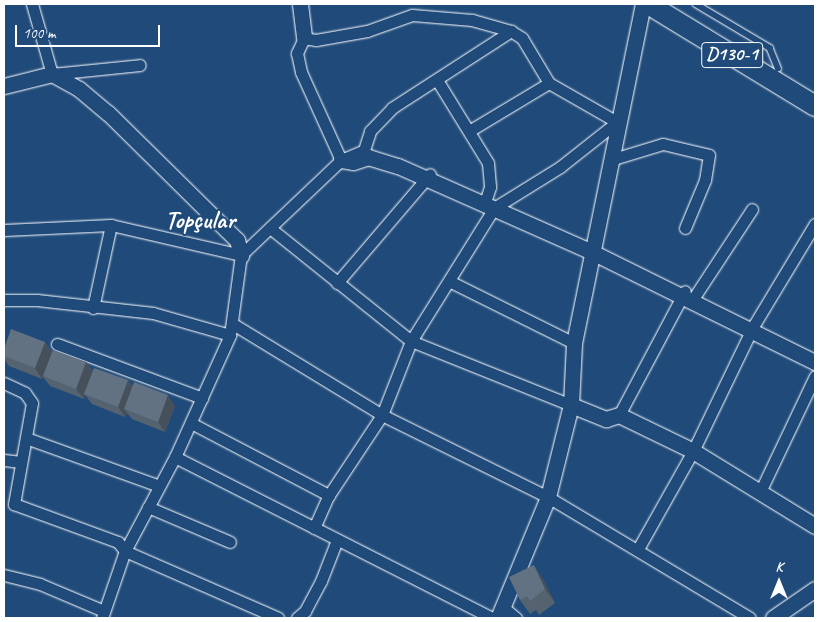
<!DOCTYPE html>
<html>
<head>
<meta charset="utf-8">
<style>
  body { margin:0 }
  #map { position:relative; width:819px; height:622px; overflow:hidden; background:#1f4a7a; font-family:Caveat,sans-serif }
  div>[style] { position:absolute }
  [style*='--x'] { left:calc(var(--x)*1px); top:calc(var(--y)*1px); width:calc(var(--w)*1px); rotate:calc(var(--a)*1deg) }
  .roads { filter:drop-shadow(0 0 1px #fff) drop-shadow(0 0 1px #fff) }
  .lane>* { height:5.5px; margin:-2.75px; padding:0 2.75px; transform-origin:2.75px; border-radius:2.75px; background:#1f4a7a }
  .street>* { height:11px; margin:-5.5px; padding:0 5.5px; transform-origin:5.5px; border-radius:5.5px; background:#1f4a7a }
  .secondary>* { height:15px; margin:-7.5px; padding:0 7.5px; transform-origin:7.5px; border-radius:7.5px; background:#1f4a7a }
  .highway>* { height:20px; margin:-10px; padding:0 10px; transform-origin:10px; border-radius:10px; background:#1f4a7a }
  .wall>* { inset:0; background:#556270 }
  .shaded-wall>* { inset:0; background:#45505b }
  .building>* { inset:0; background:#637282 }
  span { translate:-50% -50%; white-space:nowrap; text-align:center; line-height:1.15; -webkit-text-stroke:4px #1f4a7a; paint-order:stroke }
  .shield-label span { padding:1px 4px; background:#1f4a7a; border:1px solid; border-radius:4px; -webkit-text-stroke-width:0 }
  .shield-label { font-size:19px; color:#fff; font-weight:700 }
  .district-label { font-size:25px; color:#fff; font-weight:700 }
  .frame { position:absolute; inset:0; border:5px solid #fff; pointer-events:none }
  .north { position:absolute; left:754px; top:557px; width:50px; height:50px; -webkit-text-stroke:4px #1f4a7a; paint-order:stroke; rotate:0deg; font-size:14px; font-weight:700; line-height:20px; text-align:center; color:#fff }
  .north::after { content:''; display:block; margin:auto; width:18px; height:22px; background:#fff; clip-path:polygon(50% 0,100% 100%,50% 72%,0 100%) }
  .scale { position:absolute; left:15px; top:25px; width:145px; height:22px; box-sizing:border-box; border:2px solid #fff; border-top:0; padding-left:6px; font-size:15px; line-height:18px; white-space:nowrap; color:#fff; -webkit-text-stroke:4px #1f4a7a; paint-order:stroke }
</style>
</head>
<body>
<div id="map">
  <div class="roads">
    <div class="lane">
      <i style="--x:696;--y:4;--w:86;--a:30.7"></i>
      <i style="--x:770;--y:48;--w:22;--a:68"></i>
    </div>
    <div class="street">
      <i style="--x:32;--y:4;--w:73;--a:74.1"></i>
      <i style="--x:52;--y:74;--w:88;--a:-5.8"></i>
      <i style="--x:437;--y:80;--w:97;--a:58.4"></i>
      <i style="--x:488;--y:163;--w:24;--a:85"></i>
      <i style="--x:490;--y:187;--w:13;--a:108"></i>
      <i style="--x:469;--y:131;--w:93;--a:-31"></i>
      <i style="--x:610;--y:160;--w:55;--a:-16.8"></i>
      <i style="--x:663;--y:144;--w:47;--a:13.4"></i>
      <i style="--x:709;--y:155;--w:25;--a:99"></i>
      <i style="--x:705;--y:180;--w:52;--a:112.6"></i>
      <i style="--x:270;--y:228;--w:181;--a:38.7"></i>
      <i style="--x:411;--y:341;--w:172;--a:21.8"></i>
      <i style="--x:4;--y:230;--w:107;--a:-2.7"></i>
      <i style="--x:111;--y:225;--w:133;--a:13"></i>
      <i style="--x:449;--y:281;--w:140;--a:26.4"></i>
      <i style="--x:337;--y:283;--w:143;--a:-49.5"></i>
      <i style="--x:4;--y:300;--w:33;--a:0"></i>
      <i style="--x:37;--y:300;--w:117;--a:6.4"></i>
      <i style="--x:153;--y:313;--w:80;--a:15.9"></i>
      <i style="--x:691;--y:302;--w:111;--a:-56.7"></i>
      <i style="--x:93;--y:308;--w:85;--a:-77.8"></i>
      <i style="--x:233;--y:324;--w:175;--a:31.4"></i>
      <i style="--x:382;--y:415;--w:185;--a:26.3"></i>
      <i style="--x:548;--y:497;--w:235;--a:30.9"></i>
      <i style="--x:57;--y:344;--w:155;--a:20.4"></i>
      <i style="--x:4;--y:383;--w:23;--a:25"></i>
      <i style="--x:25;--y:393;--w:12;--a:55"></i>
      <i style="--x:32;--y:403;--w:103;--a:100.1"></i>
      <i style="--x:14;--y:504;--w:111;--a:20.1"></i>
      <i style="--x:118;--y:542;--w:11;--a:52"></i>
      <i style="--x:125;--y:551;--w:167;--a:23.6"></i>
      <i style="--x:619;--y:415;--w:140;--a:-62"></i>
      <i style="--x:191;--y:423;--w:156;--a:27.6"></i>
      <i style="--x:26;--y:438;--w:141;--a:19.8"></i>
      <i style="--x:175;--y:457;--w:356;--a:26.9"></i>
      <i style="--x:4;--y:460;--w:17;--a:7"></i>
      <i style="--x:760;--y:492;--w:128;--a:-64.6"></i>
      <i style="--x:148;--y:507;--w:89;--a:23.1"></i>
      <i style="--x:314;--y:528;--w:36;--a:-66"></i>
      <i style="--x:329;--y:495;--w:96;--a:-56.5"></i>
      <i style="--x:382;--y:415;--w:79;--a:-68.6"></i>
      <i style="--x:411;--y:341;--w:157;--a:-58"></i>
      <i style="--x:494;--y:208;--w:78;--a:-31.8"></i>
      <i style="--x:560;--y:167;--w:73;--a:-38.3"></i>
      <i style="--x:617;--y:122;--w:78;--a:-150.2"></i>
      <i style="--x:549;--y:83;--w:52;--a:-121"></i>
      <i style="--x:522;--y:38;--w:13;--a:-148"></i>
      <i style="--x:511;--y:31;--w:41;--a:-164.2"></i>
      <i style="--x:472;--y:20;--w:60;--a:-175.2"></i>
      <i style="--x:412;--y:15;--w:48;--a:160.4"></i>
      <i style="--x:367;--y:31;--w:52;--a:170"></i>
      <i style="--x:316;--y:40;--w:12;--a:-171"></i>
      <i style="--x:304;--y:38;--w:17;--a:115"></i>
      <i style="--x:297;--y:53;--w:19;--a:78"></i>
      <i style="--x:301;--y:72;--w:97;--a:65.6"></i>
      <i style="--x:638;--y:549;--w:112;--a:-60.7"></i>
      <i style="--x:693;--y:451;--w:140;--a:-64.2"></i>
      <i style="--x:754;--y:325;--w:118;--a:-58.9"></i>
      <i style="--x:4;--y:575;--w:37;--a:14"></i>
      <i style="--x:40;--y:584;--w:69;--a:22.9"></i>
      <i style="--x:504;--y:608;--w:16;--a:40"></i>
      <i style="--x:102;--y:618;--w:71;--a:-71.1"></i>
      <i style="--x:125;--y:551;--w:106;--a:-62"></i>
      <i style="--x:175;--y:457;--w:134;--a:-65.7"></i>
      <i style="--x:230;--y:335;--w:81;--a:-82.2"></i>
      <i style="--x:241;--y:255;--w:138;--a:-43.5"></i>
      <i style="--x:341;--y:160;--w:25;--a:-23"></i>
      <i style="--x:364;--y:150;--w:20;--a:-72"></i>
      <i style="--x:370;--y:131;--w:32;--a:-46"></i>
      <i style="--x:392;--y:108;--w:142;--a:-32.9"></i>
      <i style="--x:297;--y:618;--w:11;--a:-41"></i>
      <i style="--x:305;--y:611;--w:34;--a:-62"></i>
      <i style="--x:321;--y:581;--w:44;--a:-68.7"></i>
    </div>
    <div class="secondary">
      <i style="--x:300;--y:4;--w:34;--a:83"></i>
      <i style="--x:4;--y:86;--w:49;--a:-14"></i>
      <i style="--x:52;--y:74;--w:31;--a:29"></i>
      <i style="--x:79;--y:89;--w:38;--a:40"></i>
      <i style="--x:108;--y:113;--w:181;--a:44.6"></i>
      <i style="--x:237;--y:240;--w:16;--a:75"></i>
      <i style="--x:341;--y:160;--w:12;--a:9"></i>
      <i style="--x:353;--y:162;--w:16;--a:-18"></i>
      <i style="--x:368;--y:157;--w:31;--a:17"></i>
      <i style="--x:398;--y:166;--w:212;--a:23.9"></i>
      <i style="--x:592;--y:252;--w:249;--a:26.3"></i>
      <i style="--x:571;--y:405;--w:38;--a:22"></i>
      <i style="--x:606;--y:419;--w:14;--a:-17"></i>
      <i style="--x:619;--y:415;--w:82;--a:25.9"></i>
      <i style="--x:693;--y:451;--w:143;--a:31.6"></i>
      <i style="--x:498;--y:618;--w:131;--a:-67.5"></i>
      <i style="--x:548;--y:497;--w:95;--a:-76"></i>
      <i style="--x:571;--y:405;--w:62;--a:-87.2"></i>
      <i style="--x:574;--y:343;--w:346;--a:-78.5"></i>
      <i style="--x:773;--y:618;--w:51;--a:-34.6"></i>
    </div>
    <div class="highway">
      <i style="--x:648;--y:4;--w:196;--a:31.4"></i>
    </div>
  </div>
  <div class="wall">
    <i style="clip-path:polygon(45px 342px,52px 352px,86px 362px,93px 371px,128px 380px,133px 387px,175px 406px,165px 432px,132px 419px,127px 413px,125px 417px,92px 404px,85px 395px,84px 399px,50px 386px,43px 377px,42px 379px,9px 366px,4px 359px,4px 356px)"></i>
    <i style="clip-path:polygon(543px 579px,555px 603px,539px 615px,536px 610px,530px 614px,520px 600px)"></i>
  </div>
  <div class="shaded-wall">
    <i style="clip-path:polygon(45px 342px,52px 353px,42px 379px,35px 368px)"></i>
    <i style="clip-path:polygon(86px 362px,94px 373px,84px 394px,85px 395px,84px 399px,76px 389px)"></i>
    <i style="clip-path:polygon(128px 380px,135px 391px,124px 409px,127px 413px,125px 417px,118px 407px)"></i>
    <i style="clip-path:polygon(168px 395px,175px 406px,165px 432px,158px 422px)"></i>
    <i style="clip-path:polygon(534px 565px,543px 579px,555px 603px,545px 589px)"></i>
  </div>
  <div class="building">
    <i style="clip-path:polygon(11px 329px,45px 342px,35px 368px,4px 356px,4px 349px)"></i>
    <i style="clip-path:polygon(53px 350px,86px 362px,76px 389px,43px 376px)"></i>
    <i style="clip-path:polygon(94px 368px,128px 380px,118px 407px,84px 394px)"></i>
    <i style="clip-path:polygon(134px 382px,168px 395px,158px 422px,124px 409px)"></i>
    <i style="clip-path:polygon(534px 565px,545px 589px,530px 601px,527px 596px,520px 600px,509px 577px)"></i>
  </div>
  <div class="shield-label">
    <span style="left:732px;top:55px">D130-1</span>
  </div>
  <div class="district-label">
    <span style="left:200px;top:220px">Topçular</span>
  </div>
  <div class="frame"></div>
  <div class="north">K</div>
  <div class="scale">100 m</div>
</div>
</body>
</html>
